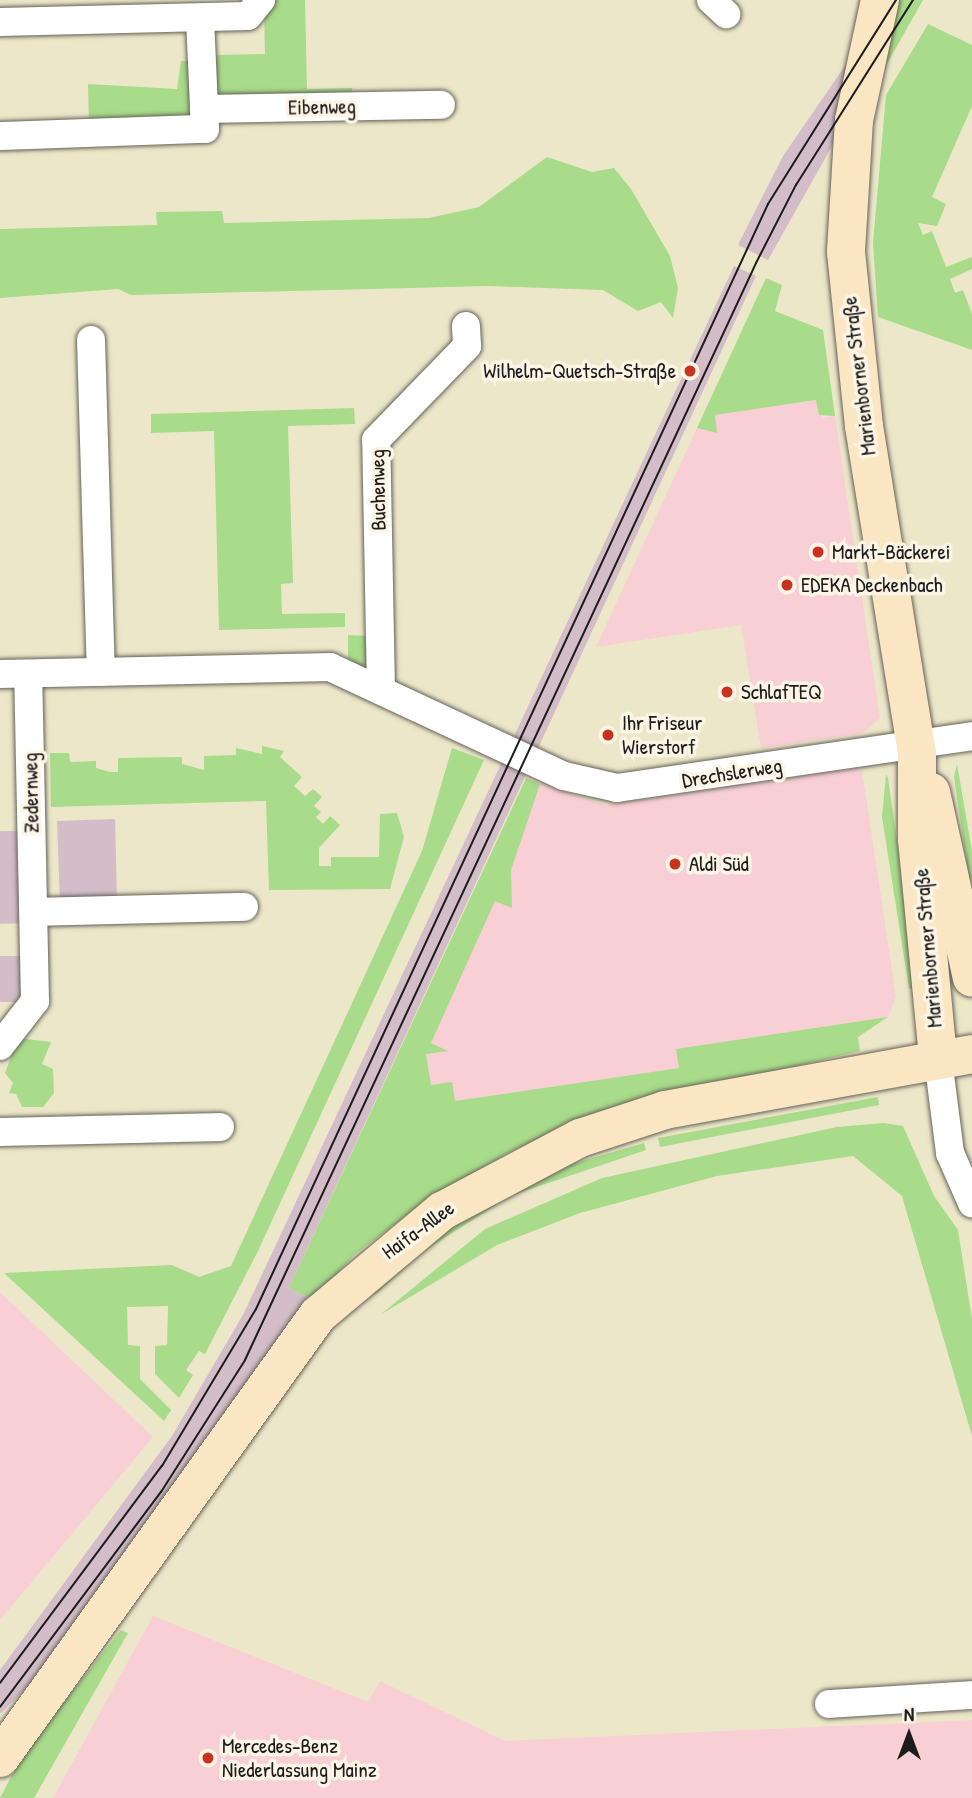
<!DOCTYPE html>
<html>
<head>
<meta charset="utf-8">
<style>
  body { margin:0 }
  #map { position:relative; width:972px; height:1798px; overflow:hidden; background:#ede7c9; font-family:"Patrick Hand",sans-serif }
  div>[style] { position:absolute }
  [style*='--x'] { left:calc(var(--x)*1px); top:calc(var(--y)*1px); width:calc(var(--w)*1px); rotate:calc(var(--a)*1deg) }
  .built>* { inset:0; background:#f7cfd5 }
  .industrial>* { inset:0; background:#d2bdc8 }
  .green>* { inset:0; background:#a8db8a }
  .roads { filter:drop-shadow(0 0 2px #656359) drop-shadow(0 0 2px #656359) }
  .street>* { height:28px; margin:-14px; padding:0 14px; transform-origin:14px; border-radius:14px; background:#fff }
  .secondary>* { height:38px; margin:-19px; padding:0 19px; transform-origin:19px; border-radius:19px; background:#fbe6c4 }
  .tram>* { height:2px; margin:-1px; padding:0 1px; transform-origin:1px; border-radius:1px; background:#1c1c1c }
  .dots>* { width:19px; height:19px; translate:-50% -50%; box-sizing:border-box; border:4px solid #fcf5e5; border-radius:50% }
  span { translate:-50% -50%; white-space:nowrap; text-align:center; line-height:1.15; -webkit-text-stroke:7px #fcf5e5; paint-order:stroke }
  .street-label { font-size:21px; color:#1c1c1c }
  .poi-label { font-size:21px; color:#1c1c1c }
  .right { translate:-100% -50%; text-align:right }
  .left { translate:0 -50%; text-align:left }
  .north { position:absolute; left:874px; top:1700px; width:70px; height:70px; -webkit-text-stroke:5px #fcf5e5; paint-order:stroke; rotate:0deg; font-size:19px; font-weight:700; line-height:28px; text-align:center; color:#1c1c1c }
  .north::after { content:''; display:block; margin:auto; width:24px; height:32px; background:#1c1c1c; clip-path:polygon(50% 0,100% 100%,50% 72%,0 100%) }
</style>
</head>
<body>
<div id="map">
  <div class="built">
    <i style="clip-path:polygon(817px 400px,823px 418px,835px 416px,880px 718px,863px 733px,761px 748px,741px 625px,596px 647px,697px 428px,717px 433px,714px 415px)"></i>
    <i style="clip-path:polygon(855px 768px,862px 770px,896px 997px,888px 1017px,677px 1049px,679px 1068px,455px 1101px,452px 1082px,431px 1085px,426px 1054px,446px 1051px,431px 1043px,540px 784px,606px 805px)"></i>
    <i style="clip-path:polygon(0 1292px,153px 1437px,1px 1619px,0 1619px)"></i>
    <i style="clip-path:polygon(153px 1616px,368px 1702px,380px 1681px,505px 1741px,972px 1720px,972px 1798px,53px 1798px)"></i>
  </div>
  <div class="industrial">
    <i style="clip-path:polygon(849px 60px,836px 139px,768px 260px,738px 245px,783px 156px)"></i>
    <i style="clip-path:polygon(734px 266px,756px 276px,289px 1288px,313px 1300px,40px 1674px,0 1714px,0 1670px,172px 1436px,244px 1313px)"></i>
    <i style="clip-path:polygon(115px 819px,117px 901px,60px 902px,57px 821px)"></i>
    <i style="clip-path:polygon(0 831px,21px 831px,24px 923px,0 924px)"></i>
    <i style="clip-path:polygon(0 956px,25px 956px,26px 1002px,0 1002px)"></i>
  </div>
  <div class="green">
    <i style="clip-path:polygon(274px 0,305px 0,307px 89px,352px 88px,353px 101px,226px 103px,214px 92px,210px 55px,265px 54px,264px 11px)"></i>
    <i style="clip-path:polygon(893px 0,923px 0,875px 85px)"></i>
    <i style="clip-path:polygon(928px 24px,972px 45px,972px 106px,932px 197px,946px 204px,937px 226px,918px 223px,923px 235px,932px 231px,946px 267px,972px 257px,972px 269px,950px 279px,955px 293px,963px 290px,972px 314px,972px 350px,878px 317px,873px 243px,886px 95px)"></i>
    <i style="clip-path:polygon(181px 61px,191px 61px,192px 116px,89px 126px,88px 84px,177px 89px)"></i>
    <i style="clip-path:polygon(547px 157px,592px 172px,614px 168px,631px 189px,670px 256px,678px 288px,673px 318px,661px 302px,638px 311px,603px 290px,487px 286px,131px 295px,118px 289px,0 298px,0 229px,157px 225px,156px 212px,222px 211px,224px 223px,429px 218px,479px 207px)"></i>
    <i style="clip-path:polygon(766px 278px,782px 285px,775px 311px,823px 330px,835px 416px,819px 415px,816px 400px,715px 415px,717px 433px,697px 428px)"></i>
    <i style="clip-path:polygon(354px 408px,355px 424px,288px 426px,293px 583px,281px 584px,282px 614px,345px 613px,345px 627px,219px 630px,214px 431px,151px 433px,151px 414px)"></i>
    <i style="clip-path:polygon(348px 635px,368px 636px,372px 671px,348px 660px)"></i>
    <i style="clip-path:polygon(262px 746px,284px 751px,280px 757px,302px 777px,294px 786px,305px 796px,313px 789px,322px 797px,314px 806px,321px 812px,316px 817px,323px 824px,330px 816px,340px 825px,319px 848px,319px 866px,331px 866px,331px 857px,379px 857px,380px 814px,397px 813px,404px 837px,390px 889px,269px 890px,266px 801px,51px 807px,50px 753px,69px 753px,70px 762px,96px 761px,96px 768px,110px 772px,118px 772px,118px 758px,182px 757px,182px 764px,204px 770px,204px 756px,236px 755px,236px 748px,262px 754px)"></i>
    <i style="clip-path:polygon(452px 748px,484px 760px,258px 1251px,205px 1354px,199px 1351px,186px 1370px,193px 1375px,179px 1398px,155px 1374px,155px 1346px,167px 1345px,168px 1306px,127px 1307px,128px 1345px,140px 1346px,140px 1379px,171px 1410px,164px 1421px,4px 1273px,172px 1265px,199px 1277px,231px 1266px,422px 851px)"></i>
    <i style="clip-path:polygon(957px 764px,972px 851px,972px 899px,954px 777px)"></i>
    <i style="clip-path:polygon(886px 774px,888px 778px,918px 988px,909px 989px,882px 817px)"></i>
    <i style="clip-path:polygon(526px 778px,540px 784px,511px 870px,512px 908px,495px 901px,431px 1043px,448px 1051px,426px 1054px,431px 1085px,452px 1082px,455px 1101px,679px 1068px,676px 1049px,888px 1017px,858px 1037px,860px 1051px,608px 1110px,511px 1151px,425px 1201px,354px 1255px,313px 1300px,289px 1288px)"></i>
    <i style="clip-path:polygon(18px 1038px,51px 1042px,42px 1064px,53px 1069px,54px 1093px,43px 1107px,22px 1107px,16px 1094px,9px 1093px,13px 1083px,5px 1073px)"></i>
    <i style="clip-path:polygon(878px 1097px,879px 1105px,660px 1147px,658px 1138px)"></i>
    <i style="clip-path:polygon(884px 1123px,903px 1126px,934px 1196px,958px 1230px,972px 1319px,972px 1436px,902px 1196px,853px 1156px,717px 1176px,580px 1213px,497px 1245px,380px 1315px,485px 1229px,602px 1178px,837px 1127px)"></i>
    <i style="clip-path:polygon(644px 1143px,646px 1150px,510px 1196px,421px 1253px,375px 1295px,371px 1291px,458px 1219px,551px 1170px)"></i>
    <i style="clip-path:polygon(121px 1630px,128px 1633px,34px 1798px,0 1798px,23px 1754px)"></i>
  </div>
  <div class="roads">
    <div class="street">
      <i style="--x:711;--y:0;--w:21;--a:43"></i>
      <i style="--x:0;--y:22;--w:248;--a:-1.4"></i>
      <i style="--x:248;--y:16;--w:21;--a:-51"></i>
      <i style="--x:204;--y:109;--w:237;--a:-1"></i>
      <i style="--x:0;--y:136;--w:205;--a:-2"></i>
      <i style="--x:205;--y:129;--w:111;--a:-92.6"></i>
      <i style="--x:91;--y:340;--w:332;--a:88.3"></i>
      <i style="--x:0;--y:674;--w:330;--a:-1.2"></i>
      <i style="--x:330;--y:667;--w:258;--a:25"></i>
      <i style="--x:564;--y:776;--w:54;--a:12.8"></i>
      <i style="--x:617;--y:788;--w:359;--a:-8.3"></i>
      <i style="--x:381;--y:690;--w:250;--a:-91.1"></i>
      <i style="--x:376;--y:440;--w:131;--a:-45.9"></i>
      <i style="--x:467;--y:346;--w:20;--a:-93"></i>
      <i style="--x:34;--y:912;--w:210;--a:-1.4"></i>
      <i style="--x:0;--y:1046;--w:57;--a:-52.1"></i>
      <i style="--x:35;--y:1001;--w:327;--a:-91.2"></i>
      <i style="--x:938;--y:1059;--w:95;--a:82.7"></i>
      <i style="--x:950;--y:1153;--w:55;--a:66.3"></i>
      <i style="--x:0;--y:1132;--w:220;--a:-1.3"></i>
      <i style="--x:829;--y:1704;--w:143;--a:-3.6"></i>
    </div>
    <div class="secondary">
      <i style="--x:880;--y:0;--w:123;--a:102.2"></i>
      <i style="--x:854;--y:120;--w:132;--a:93.5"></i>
      <i style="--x:846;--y:252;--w:175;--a:84.1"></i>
      <i style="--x:864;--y:426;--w:330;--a:80.8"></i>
      <i style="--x:917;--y:752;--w:87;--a:90"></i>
      <i style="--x:917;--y:839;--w:221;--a:84.5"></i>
      <i style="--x:931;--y:792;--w:190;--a:77.6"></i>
      <i style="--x:0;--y:1758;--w:545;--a:-54.33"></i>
      <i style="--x:318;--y:1315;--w:162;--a:-40"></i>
      <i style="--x:442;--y:1211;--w:156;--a:-27.9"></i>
      <i style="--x:580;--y:1138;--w:89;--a:-18.2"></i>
      <i style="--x:665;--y:1110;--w:312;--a:-10.3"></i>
    </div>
  </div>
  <div class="tram">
    <i style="--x:0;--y:1683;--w:271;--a:-53.3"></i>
    <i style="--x:162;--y:1466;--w:183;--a:-59.1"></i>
    <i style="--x:256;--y:1309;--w:1218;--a:-65.14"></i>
    <i style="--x:768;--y:204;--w:241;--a:-57.9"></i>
    <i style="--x:0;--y:1707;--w:269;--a:-53.2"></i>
    <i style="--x:161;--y:1492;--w:156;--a:-57.5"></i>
    <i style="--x:245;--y:1360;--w:1210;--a:-65.02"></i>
    <i style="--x:756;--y:263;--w:88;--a:-62.9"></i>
    <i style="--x:796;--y:185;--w:219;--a:-57.7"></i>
  </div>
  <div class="dots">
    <i style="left:690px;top:371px;background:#c8321e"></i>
    <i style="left:818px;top:552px;background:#c8321e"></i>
    <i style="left:787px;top:585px;background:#c8321e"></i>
    <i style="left:727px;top:692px;background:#c8321e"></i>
    <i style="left:608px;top:735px;background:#c8321e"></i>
    <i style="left:675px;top:864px;background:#c8321e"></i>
    <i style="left:208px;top:1758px;background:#c8321e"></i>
  </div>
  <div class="street-label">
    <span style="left:322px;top:107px;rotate:-1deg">Eibenweg</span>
    <span style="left:859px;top:376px;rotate:-97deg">Marienborner Straße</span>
    <span style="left:378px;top:490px;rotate:-91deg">Buchenweg</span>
    <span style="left:732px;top:773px;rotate:-9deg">Drechslerweg</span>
    <span style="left:31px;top:793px;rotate:-91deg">Zedernweg</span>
    <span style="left:928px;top:948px;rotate:-95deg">Marienborner Straße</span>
    <span style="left:418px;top:1230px;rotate:-36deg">Haifa-Allee</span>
  </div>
  <div class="poi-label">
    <span class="right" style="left:676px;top:371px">Wilhelm-Quetsch-Straße</span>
    <span class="left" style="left:832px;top:552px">Markt-Bäckerei</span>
    <span class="left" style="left:801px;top:585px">EDEKA Deckenbach</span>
    <span class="left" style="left:741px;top:692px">SchlafTEQ</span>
    <span class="left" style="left:622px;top:735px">Ihr Friseur<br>Wierstorf</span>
    <span class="left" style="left:689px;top:864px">Aldi Süd</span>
    <span class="left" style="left:222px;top:1758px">Mercedes-Benz<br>Niederlassung Mainz</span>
  </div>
  <div class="north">N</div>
</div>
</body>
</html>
